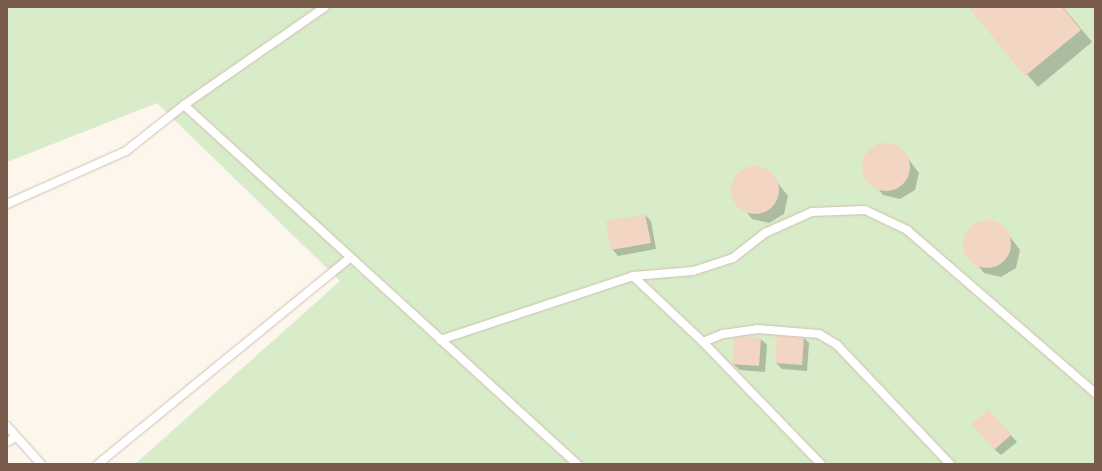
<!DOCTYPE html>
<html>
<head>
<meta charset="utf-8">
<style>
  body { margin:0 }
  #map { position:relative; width:1102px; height:471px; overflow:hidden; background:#fdf6ec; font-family:"Titillium Web",sans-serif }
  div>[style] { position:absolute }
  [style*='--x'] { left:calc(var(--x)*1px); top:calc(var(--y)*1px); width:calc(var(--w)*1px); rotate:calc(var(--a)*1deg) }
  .green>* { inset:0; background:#d8ecc9 }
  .shadow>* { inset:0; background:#0003 }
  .building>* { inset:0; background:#f3d5c3 }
  .round { border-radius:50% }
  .roads { filter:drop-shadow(0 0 1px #d1beb0) drop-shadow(0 0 1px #d1beb0) }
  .service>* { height:8px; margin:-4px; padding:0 4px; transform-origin:4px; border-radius:4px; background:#fff }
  span { translate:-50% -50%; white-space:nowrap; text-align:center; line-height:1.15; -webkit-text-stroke:3.5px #fffaf3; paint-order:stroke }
  .frame { position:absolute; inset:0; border:8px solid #7a5c4d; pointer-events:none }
</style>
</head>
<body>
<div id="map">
  <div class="green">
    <i style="clip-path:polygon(7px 7px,1095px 7px,1095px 464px,135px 464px,340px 281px,157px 103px,7px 162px)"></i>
  </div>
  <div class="shadow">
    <i style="clip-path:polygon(969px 7px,1063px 7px,1092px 42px,1038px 87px)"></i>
    <i style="clip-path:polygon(882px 144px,900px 148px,919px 173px,915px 190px,900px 199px,883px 195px,864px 171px,867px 153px)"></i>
    <i style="clip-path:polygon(751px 168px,769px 172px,788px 196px,784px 214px,769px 223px,752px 219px,732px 194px,736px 177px)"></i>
    <i style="clip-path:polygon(645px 215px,651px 221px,656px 249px,618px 256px,612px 249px)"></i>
    <i style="clip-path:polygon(983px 221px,1001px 225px,1020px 250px,1016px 268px,1001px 277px,984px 273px,964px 248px,968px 231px)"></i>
    <i style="clip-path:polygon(735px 337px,761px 339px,767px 345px,765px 372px,740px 370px,733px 364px)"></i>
    <i style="clip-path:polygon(803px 337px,809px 343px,807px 371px,782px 369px,776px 363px)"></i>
    <i style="clip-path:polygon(995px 417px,1017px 442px,1001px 455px,994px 449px)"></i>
  </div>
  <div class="building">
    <i style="clip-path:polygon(968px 7px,1062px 7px,1081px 30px,1025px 76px)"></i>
    <i class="round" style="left:862px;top:143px;width:48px;height:48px"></i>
    <i class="round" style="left:731px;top:166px;width:48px;height:48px"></i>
    <i style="clip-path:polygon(645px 214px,651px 243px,611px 250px,606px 221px)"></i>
    <i class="round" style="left:963px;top:220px;width:48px;height:48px"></i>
    <i style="clip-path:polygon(777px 334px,804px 336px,802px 365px,775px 363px)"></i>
    <i style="clip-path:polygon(735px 336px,761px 338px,759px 366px,732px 364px)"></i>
    <i style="clip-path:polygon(989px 409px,1011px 435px,994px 450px,971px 424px)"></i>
  </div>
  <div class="roads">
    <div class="service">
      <i style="--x:184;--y:105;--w:532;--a:42.41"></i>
      <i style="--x:7;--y:204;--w:130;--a:-24"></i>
      <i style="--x:126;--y:151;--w:74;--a:-38.4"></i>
      <i style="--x:184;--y:105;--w:172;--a:-34.8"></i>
      <i style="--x:633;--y:276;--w:96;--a:43.3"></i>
      <i style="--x:703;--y:342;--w:170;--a:46"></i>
      <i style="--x:440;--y:340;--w:203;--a:-18.3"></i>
      <i style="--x:633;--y:276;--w:60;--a:-4.8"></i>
      <i style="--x:693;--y:271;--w:42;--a:-18"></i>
      <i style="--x:733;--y:258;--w:41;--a:-38"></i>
      <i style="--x:765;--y:233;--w:51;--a:-24.1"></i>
      <i style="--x:812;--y:212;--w:53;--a:-2.2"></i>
      <i style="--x:865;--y:210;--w:47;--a:25.5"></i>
      <i style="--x:907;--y:230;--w:249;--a:40.9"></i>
      <i style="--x:703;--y:342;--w:22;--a:-22"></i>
      <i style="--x:723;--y:334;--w:34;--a:-8"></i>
      <i style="--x:757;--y:329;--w:62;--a:4.6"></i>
      <i style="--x:819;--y:334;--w:21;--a:31"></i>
      <i style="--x:837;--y:345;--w:164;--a:46.5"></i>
      <i style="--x:7;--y:426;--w:51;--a:48.2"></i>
      <i style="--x:7;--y:442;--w:10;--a:-29"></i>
      <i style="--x:98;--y:464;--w:325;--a:-39.3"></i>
    </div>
  </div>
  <div class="frame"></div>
</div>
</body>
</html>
